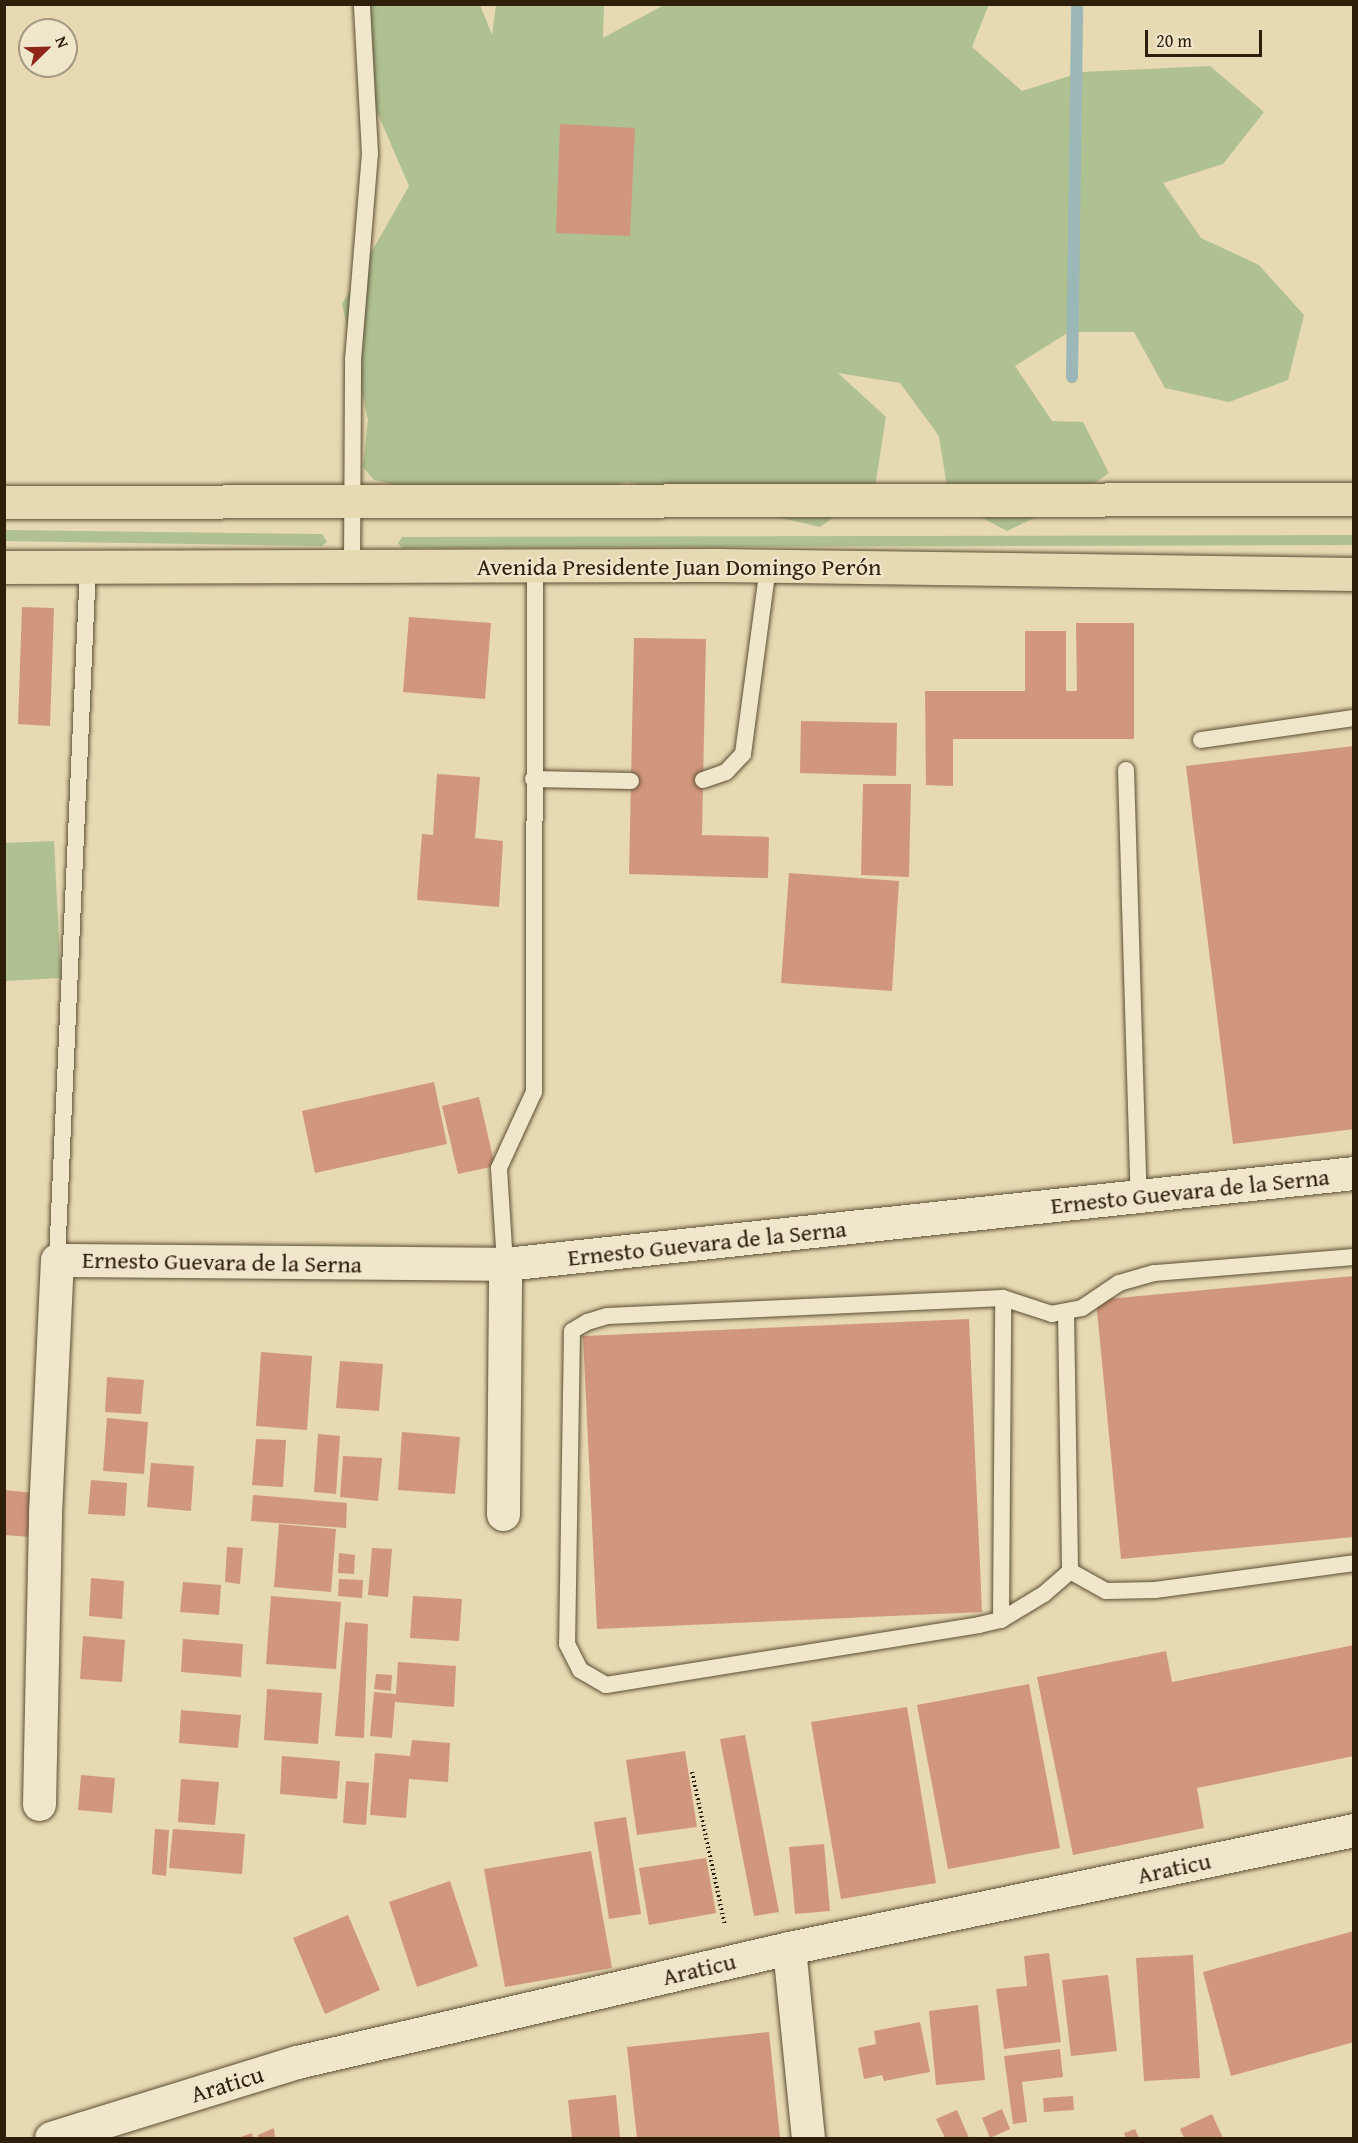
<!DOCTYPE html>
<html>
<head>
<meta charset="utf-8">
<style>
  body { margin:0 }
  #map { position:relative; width:1358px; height:2143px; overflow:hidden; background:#e7d9b1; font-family:"Gentium Book Plus",serif }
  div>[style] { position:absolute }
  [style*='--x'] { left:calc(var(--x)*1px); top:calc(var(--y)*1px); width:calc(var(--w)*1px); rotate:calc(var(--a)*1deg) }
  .green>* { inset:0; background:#afc091 }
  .stream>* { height:12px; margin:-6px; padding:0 6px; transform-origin:6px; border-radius:6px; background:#9bb7b7 }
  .building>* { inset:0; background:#d1977c }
  .path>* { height:4px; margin-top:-2px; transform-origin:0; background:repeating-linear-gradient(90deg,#2e1f0b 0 1.5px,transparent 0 4.5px) }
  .roads { filter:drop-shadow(0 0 2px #5c4e34) drop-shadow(0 0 2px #5c4e34) }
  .service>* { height:16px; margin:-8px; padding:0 8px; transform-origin:8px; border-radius:8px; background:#efe6cc }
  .minor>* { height:33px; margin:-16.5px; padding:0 16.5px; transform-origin:16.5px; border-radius:16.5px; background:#efe6cc }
  .primary>* { height:33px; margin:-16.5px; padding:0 16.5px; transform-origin:16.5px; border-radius:16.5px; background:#e7d9b1 }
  span { translate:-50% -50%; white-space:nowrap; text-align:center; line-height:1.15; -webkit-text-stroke:4.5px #efe6cc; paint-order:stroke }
  .street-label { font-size:24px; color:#2e1f0b }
  .frame { position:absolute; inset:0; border:6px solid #2e1f0b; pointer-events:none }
  .north { position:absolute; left:18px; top:18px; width:60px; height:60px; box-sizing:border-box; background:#efe6cc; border:2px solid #a2967f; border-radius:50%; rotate:67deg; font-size:16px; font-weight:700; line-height:24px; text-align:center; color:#2e1f0b }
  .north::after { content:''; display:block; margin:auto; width:21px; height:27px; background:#8f2418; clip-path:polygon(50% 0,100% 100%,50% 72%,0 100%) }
  .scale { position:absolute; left:1145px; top:30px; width:117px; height:27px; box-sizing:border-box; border:3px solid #2e1f0b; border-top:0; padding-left:8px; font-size:18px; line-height:21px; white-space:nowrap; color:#2e1f0b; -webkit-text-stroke:4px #efe6cc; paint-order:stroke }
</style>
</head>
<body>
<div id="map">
  <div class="green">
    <i style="clip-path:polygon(989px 4px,972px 47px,1022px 91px,1082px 72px,1210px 66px,1264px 112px,1223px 164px,1163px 183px,1201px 238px,1259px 265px,1304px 315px,1288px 380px,1229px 402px,1165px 388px,1134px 332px,1069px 332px,1015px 366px,1052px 421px,1083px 422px,1109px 473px,1069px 501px,1007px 531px,949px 500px,939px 436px,900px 383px,838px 373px,886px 417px,875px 487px,820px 527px,627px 482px,501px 508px,374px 480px,363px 467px,368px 420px,342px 304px,409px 186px,359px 70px,362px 5px,480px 5px,492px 35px,496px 5px,604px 5px,603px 38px,664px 5px)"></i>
    <i style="clip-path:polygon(5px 530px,322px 534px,327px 542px,322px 546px,5px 541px)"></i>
    <i style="clip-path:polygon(1354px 535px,1353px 545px,402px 548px,398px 543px,402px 537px)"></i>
    <i style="clip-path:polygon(54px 841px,61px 978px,5px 981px,5px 843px)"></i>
  </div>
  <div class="stream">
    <i style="--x:1072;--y:377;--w:373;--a:-89.2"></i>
  </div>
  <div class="building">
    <i style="clip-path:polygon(560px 124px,635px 128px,630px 236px,556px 233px)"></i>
    <i style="clip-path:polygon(22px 607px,54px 608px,50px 726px,18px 724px)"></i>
    <i style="clip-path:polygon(409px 617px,491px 623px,485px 699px,403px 692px)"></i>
    <i style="clip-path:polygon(1076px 623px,1134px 623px,1134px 739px,953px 739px,953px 786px,926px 785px,925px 691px,1025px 691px,1025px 631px,1066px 631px,1066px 691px,1077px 691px)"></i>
    <i style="clip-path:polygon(634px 638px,706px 639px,702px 835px,769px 837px,768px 878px,629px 874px)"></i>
    <i style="clip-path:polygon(801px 721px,897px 723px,896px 776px,800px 773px)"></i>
    <i style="clip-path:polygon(1354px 746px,1354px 1129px,1233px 1144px,1186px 766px)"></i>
    <i style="clip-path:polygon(437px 774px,480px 777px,475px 838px,503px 841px,499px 907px,417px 900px,422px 834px,433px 835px)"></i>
    <i style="clip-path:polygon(863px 784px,911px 784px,909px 877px,861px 875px)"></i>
    <i style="clip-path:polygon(789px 873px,899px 881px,892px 991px,781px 983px)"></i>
    <i style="clip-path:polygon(434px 1082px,447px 1144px,315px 1173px,302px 1111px)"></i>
    <i style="clip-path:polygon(479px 1097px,495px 1166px,458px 1174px,442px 1106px)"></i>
    <i style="clip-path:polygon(1354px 1276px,1354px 1537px,1121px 1559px,1096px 1300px)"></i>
    <i style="clip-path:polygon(969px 1319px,982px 1612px,597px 1629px,583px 1336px)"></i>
    <i style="clip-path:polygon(261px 1352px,312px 1356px,307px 1430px,256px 1426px)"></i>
    <i style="clip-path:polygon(340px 1361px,383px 1364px,379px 1411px,336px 1408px)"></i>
    <i style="clip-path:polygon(107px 1377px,144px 1380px,141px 1414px,105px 1412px)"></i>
    <i style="clip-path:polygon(107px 1418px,148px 1422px,144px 1474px,103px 1471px)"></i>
    <i style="clip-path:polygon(402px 1432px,460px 1437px,455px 1494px,398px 1490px)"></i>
    <i style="clip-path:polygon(318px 1434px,340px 1436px,336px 1494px,314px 1492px)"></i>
    <i style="clip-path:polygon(256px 1439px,286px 1440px,283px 1487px,252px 1485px)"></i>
    <i style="clip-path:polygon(343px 1456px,382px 1458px,378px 1501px,340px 1497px)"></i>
    <i style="clip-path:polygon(151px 1463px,194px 1466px,191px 1511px,147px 1507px)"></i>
    <i style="clip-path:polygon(91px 1480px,127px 1483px,125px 1516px,88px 1514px)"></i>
    <i style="clip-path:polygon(4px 1490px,34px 1493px,31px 1537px,4px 1535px)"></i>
    <i style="clip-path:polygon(253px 1495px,347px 1503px,346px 1528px,251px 1521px)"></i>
    <i style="clip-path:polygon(279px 1524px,336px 1529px,331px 1592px,274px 1587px)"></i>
    <i style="clip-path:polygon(227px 1547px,243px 1548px,240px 1584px,225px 1582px)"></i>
    <i style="clip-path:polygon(372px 1548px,392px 1549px,388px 1597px,368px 1595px)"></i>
    <i style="clip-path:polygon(339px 1553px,355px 1555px,354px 1574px,338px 1573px)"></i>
    <i style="clip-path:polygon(91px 1578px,124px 1581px,122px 1619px,89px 1616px)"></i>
    <i style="clip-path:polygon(339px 1579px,363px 1580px,362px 1598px,338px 1596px)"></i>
    <i style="clip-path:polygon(183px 1582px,221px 1585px,219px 1615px,180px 1612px)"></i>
    <i style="clip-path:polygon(271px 1596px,341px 1602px,336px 1669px,266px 1664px)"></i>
    <i style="clip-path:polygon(413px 1596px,462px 1599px,459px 1641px,410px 1638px)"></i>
    <i style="clip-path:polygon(345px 1622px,368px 1624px,364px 1738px,335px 1736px)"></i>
    <i style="clip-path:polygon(83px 1636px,125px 1640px,122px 1682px,80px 1679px)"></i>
    <i style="clip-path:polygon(183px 1639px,243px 1644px,241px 1677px,181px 1672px)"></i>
    <i style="clip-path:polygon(1354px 1645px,1354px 1756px,1197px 1788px,1204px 1828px,1073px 1855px,1037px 1677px,1166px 1651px,1172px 1682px)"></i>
    <i style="clip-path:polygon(398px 1662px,456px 1666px,454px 1707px,395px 1702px,392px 1738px,370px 1736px,374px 1692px,396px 1694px)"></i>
    <i style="clip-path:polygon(376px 1674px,392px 1675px,391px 1691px,374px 1689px)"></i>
    <i style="clip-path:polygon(1029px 1684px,1060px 1848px,948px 1869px,917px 1705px)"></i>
    <i style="clip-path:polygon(267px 1689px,322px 1693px,318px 1744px,264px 1740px)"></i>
    <i style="clip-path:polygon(907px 1707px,936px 1883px,841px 1899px,811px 1722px)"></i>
    <i style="clip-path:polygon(181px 1710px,241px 1715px,238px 1748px,179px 1743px)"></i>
    <i style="clip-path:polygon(745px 1735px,779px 1912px,754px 1916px,720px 1739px)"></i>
    <i style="clip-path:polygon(412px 1740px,450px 1743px,448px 1782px,409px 1779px,406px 1818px,370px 1815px,375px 1753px,410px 1756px)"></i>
    <i style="clip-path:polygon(685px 1751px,697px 1827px,637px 1835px,626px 1760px)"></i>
    <i style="clip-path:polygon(282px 1756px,340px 1761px,337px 1799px,280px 1794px)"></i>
    <i style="clip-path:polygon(81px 1775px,115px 1778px,112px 1813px,78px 1810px)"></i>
    <i style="clip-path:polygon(181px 1779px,219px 1782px,215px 1825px,178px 1822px)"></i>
    <i style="clip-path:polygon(346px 1781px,369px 1783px,366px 1825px,343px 1823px)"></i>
    <i style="clip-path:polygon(626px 1817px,641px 1914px,609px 1919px,594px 1822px)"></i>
    <i style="clip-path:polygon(155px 1829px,169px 1830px,166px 1876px,152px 1874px)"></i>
    <i style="clip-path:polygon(173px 1829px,245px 1834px,242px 1874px,169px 1868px)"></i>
    <i style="clip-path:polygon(824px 1844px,830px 1911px,795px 1914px,789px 1847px)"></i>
    <i style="clip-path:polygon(591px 1851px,612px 1968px,505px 1987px,484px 1869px)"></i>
    <i style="clip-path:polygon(706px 1858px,716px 1913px,649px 1925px,639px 1868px)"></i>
    <i style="clip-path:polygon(450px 1881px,478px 1966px,417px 1987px,389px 1902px)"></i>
    <i style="clip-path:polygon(348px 1915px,380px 1990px,325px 2014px,293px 1938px)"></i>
    <i style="clip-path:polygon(1354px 1931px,1354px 2042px,1231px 2076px,1203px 1972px)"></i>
    <i style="clip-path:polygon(1049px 1953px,1061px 2042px,1004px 2049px,996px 1989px,1027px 1986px,1024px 1956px)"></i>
    <i style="clip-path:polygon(1193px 1955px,1200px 2078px,1144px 2081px,1136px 1958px)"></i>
    <i style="clip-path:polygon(1108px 1975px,1117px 2051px,1071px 2056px,1062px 1980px)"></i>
    <i style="clip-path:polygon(978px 2005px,985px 2080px,936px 2085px,929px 2011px)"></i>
    <i style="clip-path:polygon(920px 2022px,930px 2072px,884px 2081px,882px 2075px,864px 2079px,858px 2048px,876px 2044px,874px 2031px)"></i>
    <i style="clip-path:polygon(769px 2032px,780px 2138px,637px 2138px,627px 2047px)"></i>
    <i style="clip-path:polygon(1060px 2049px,1063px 2077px,1022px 2082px,1027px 2122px,1013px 2124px,1004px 2056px)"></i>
    <i style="clip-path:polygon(616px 2095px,620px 2138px,572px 2138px,568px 2100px)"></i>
    <i style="clip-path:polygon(1073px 2096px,1074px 2110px,1044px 2112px,1043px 2098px)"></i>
    <i style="clip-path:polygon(1002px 2109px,1010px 2129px,990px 2138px,982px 2118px)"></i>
    <i style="clip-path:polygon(957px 2110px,969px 2138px,945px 2138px,936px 2119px)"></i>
    <i style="clip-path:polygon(1212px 2114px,1223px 2138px,1184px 2138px,1180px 2129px)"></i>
    <i style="clip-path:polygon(274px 2128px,275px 2138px,258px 2138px,258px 2135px)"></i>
    <i style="clip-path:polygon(1135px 2129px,1139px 2138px,1126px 2138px,1124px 2133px)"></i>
    <i style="clip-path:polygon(252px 2133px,253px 2138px,238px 2138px)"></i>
  </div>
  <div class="path">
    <i style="--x:692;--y:1772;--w:157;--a:77.9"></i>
  </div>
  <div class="roads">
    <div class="service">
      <i style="--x:352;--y:566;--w:206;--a:-89.7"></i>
      <i style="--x:353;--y:360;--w:207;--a:-85.3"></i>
      <i style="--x:370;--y:154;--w:150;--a:-93.1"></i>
      <i style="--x:1201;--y:740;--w:155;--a:-8.2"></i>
      <i style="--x:1126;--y:770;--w:426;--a:88.3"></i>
      <i style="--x:533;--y:779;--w:98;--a:1.2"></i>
      <i style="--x:703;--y:780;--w:24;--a:-19"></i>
      <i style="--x:726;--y:772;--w:25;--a:-47"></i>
      <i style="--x:743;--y:754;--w:190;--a:-82.4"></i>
      <i style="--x:1354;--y:1257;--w:201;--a:175.4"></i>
      <i style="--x:1154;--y:1273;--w:36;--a:164"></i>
      <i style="--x:1119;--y:1283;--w:45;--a:146"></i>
      <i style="--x:1082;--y:1308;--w:31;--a:169"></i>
      <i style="--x:1052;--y:1314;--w:52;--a:-161.9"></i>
      <i style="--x:1003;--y:1298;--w:396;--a:177.4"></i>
      <i style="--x:607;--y:1316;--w:21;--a:163"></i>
      <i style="--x:587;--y:1322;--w:17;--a:149"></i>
      <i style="--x:572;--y:1331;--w:313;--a:90.9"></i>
      <i style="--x:567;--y:1644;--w:29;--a:63"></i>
      <i style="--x:580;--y:1670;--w:30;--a:30"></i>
      <i style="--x:606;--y:1685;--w:378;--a:-9.1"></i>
      <i style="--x:979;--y:1625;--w:23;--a:-13"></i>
      <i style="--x:1001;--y:1620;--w:50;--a:-31.2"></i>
      <i style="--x:1044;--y:1594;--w:35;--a:-41"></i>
      <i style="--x:1070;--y:1571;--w:41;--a:29.1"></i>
      <i style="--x:1106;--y:1591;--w:49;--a:-1.2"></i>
      <i style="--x:1155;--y:1590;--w:201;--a:-7.7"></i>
      <i style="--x:57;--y:1260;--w:695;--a:-87.44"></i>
      <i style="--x:505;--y:1264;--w:96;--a:-93.6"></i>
      <i style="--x:499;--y:1168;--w:84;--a:-65.3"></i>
      <i style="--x:534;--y:1092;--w:526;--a:-89.89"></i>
      <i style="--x:1066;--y:1312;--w:259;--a:89.1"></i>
      <i style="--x:1001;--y:1620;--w:322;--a:-89.6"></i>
    </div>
    <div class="minor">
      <i style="--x:503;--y:1514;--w:250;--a:-89.5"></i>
      <i style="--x:39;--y:1804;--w:291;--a:-88.8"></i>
      <i style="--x:45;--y:1513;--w:253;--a:-87.3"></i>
      <i style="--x:57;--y:1260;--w:448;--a:0.5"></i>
      <i style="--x:505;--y:1264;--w:854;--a:-6.12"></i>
      <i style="--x:789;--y:1948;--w:191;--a:84.3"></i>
      <i style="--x:51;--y:2138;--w:257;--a:-17.2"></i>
      <i style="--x:297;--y:2062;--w:505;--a:-13.05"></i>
      <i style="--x:789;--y:1948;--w:577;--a:-11.8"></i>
    </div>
    <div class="primary">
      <i style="--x:4;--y:502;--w:1350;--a:-0.13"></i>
      <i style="--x:4;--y:567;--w:713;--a:-0.16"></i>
      <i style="--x:717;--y:565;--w:637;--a:0.81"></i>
    </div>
  </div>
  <div class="street-label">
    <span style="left:679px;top:567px">Avenida Presidente Juan Domingo Perón</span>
    <span style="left:1190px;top:1191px;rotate:-6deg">Ernesto Guevara de la Serna</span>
    <span style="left:707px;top:1243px;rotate:-6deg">Ernesto Guevara de la Serna</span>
    <span style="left:222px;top:1262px;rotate:1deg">Ernesto Guevara de la Serna</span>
    <span style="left:1174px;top:1868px;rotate:-12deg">Araticu</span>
    <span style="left:699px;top:1969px;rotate:-13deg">Araticu</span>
    <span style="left:227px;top:2084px;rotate:-17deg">Araticu</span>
  </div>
  <div class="frame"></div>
  <div class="north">N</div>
  <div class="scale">20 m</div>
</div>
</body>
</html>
